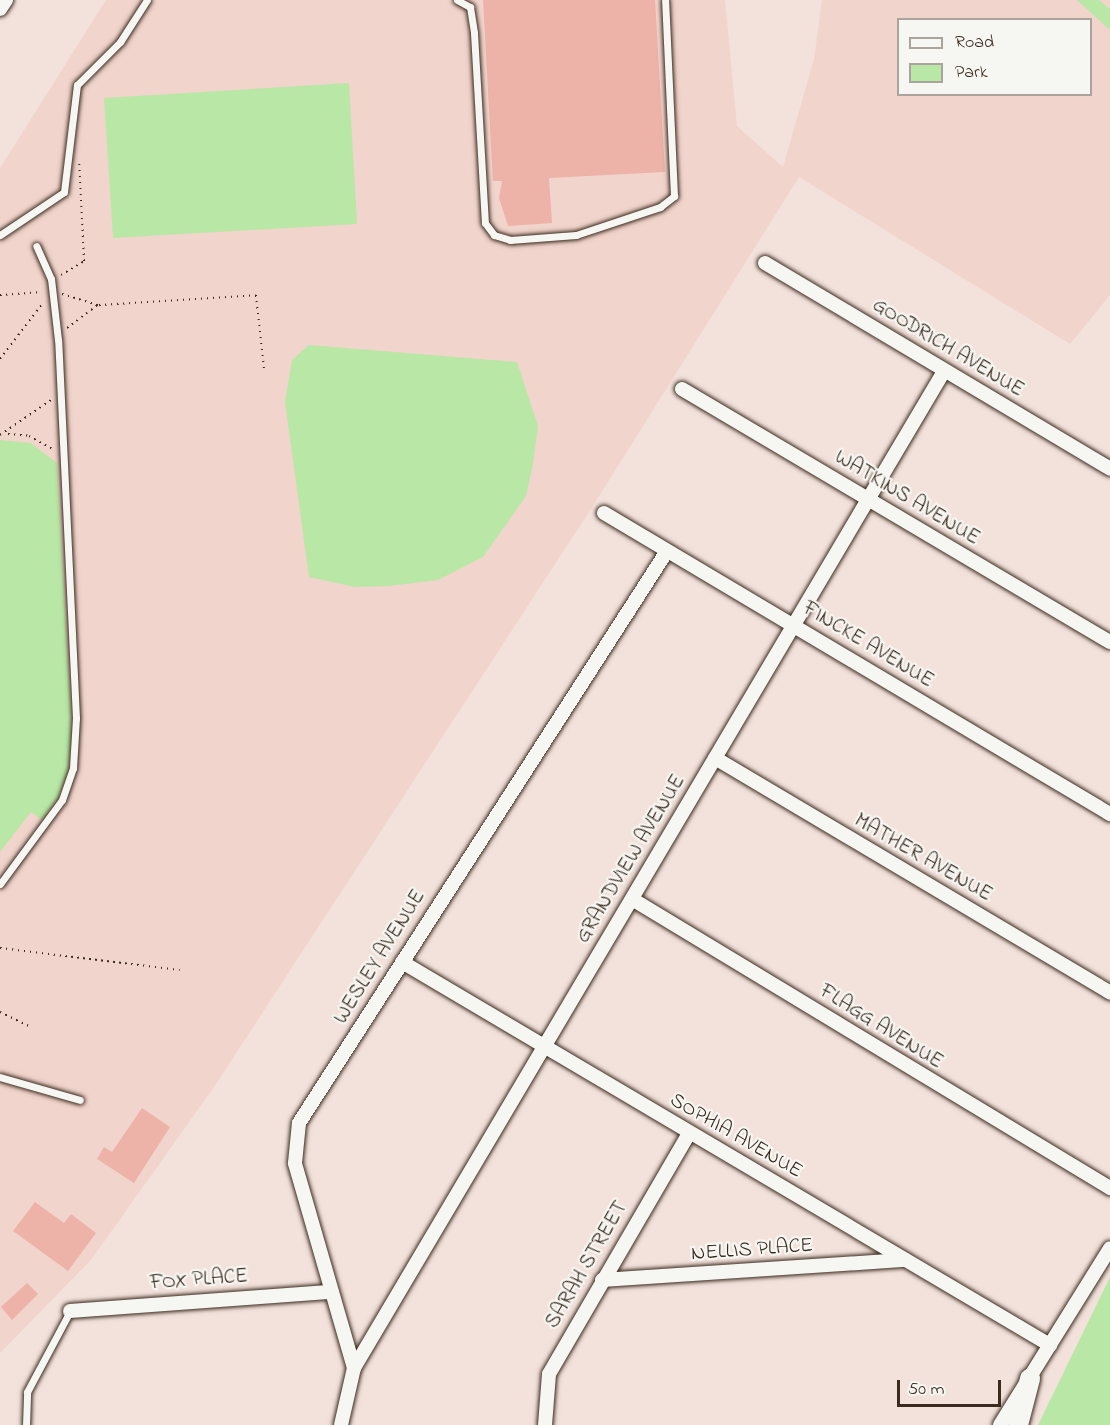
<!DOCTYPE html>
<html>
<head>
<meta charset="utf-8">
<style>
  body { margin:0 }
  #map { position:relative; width:1110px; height:1425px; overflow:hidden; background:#f3e2dc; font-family:"Indie Flower",sans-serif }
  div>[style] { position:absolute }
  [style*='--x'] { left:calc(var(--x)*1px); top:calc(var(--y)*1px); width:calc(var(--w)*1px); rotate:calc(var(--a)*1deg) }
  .built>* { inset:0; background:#f1d4cc }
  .green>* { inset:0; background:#b9e7a6 }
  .building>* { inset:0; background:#edb2a8 }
  .path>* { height:2px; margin-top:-1px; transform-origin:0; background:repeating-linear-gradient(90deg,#3b2a1e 0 1.5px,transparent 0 6px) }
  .roads { filter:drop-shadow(0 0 2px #3b2a1e) drop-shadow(0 0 2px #3b2a1e) }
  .lane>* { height:7px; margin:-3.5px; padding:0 3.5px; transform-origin:3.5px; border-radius:3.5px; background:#f6f6f2 }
  .street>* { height:14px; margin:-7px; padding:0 7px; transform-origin:7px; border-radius:7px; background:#f6f6f2 }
  .secondary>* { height:20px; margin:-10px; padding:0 10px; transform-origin:10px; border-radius:10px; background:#f6f6f2 }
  span { translate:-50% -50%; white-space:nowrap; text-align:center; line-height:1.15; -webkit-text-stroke:4.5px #f6f6f2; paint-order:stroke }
  .street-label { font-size:21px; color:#3b2a1e }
  .legend { position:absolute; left:897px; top:18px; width:195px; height:78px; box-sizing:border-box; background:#f6f6f2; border:2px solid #aba49d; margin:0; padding:8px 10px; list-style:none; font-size:18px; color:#3b2a1e }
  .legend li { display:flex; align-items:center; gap:12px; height:30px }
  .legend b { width:30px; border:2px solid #aba49d }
  .scale { position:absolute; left:897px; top:1380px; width:104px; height:27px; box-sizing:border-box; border:3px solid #3b2a1e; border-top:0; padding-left:8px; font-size:18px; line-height:21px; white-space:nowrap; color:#3b2a1e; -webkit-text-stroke:4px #f6f6f2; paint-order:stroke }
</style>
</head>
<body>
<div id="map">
  <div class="built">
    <i style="clip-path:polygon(evenodd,106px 0,725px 0,737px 126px,783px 167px,814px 59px,822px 0,1110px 0,1110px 295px,1070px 344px,799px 177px,591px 509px,214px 1087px,91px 1260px,0 1353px,0 168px,106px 0,898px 20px,1090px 20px,1090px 94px,898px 94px,898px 20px)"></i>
  </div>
  <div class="green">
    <i style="clip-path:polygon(1077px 0,1099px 0,1110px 9px,1110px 30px)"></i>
    <i style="clip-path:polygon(349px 83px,357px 224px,113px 238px,104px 98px)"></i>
    <i style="clip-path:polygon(309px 345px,517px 362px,538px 426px,533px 464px,526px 496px,483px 557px,438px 580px,389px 586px,355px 587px,309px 577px,285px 402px,292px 360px)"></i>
    <i style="clip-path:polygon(0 440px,31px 443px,57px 463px,72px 733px,68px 773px,57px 799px,42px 820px,31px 812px,0 852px)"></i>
    <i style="clip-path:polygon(1110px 1277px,1110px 1425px,1038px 1425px)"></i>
  </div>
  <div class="building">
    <i style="clip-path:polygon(483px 0,655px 0,665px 172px,549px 178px,552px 223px,508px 226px,499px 198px,502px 181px,493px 181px)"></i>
    <i style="clip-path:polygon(142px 1108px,170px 1127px,134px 1183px,97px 1159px,104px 1147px,112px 1152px)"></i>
    <i style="clip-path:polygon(35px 1202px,64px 1223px,71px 1214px,96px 1233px,68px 1271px,13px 1231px)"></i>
    <i style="clip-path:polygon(27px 1283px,38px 1294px,12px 1320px,1px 1307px)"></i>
  </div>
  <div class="path">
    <i style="--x:61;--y:275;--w:27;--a:-31"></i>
    <i style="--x:84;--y:261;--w:102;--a:-92.8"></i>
    <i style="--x:62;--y:294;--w:39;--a:17"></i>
    <i style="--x:99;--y:305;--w:157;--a:-3.6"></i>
    <i style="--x:256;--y:295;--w:74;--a:83.8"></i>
    <i style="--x:0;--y:295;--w:42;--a:-4.1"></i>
    <i style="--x:67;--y:328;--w:39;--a:-37"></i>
    <i style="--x:0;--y:359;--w:71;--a:-52.5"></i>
    <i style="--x:8;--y:434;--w:21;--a:5"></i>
    <i style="--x:29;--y:436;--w:26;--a:29"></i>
    <i style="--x:0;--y:435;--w:62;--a:-34.5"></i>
    <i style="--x:0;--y:948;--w:181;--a:7"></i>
    <i style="--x:0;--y:1012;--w:34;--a:26"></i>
  </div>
  <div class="roads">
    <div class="lane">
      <i style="--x:457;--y:0;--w:15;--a:28"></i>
      <i style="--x:470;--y:7;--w:26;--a:81"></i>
      <i style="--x:474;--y:33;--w:190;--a:86.7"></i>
      <i style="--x:485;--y:223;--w:15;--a:53"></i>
      <i style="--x:494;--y:235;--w:17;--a:17"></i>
      <i style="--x:510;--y:240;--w:66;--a:-4.3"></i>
      <i style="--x:576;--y:235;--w:89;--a:-18.4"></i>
      <i style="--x:660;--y:207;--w:18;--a:-38"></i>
      <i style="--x:674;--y:196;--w:196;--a:-92.6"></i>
      <i style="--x:0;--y:235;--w:77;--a:-33.9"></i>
      <i style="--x:64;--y:192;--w:108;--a:-83.1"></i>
      <i style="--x:77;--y:85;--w:61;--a:-45"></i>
      <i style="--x:120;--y:42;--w:50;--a:-57.3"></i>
      <i style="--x:0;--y:884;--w:104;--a:-53.6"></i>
      <i style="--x:62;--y:800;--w:34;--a:-71"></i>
      <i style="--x:73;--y:768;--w:50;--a:-86.6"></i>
      <i style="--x:76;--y:718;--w:378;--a:-92.7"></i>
      <i style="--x:58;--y:340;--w:61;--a:-96.5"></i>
      <i style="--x:51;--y:279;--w:36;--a:-114"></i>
      <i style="--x:0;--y:1077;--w:83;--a:16"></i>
      <i style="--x:26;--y:1425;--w:33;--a:-88"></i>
      <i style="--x:27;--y:1392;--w:92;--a:-62"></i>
    </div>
    <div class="street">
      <i style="--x:0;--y:9;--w:11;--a:-56"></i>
      <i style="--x:765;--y:263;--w:402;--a:30.8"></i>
      <i style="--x:682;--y:389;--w:497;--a:30.6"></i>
      <i style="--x:604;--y:513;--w:589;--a:30.75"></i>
      <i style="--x:715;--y:758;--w:460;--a:30.7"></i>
      <i style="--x:632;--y:899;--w:559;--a:31.16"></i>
      <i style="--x:402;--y:962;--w:753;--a:30.59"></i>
      <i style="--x:602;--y:1280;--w:304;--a:-3.8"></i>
      <i style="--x:70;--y:1311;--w:262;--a:-4.2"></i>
      <i style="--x:354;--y:1368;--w:1158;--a:-59.38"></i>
      <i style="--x:341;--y:1425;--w:58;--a:-77.2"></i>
      <i style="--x:354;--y:1368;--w:213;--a:-106.1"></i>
      <i style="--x:295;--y:1163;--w:40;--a:-84.3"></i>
      <i style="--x:299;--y:1123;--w:680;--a:-57.24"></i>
      <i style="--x:545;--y:1425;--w:51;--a:-85.5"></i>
      <i style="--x:549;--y:1374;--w:279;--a:-59.8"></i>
      <i style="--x:1000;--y:1425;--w:208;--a:-58.1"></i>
    </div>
    <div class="secondary">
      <i style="--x:1018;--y:1425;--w:48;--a:-75.4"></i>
    </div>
  </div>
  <div class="street-label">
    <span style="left:948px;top:348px;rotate:31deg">GOODRICH AVENUE</span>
    <span style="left:907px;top:498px;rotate:31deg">WATKINS AVENUE</span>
    <span style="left:868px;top:645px;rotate:31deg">FINCKE AVENUE</span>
    <span style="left:923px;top:858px;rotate:30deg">MATHER AVENUE</span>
    <span style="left:631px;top:859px;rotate:-59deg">GRANDVIEW AVENUE</span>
    <span style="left:380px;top:957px;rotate:-58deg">WESLEY AVENUE</span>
    <span style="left:881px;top:1027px;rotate:32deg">FLAGG AVENUE</span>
    <span style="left:736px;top:1136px;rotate:30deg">SOPHIA AVENUE</span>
    <span style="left:752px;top:1250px;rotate:-4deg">NELLIS PLACE</span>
    <span style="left:587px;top:1265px;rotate:-60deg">SARAH STREET</span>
    <span style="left:199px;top:1280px;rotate:-4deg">FOX PLACE</span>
  </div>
  <ul class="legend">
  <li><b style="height:8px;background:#f6f6f2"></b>Road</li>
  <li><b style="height:16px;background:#b9e7a6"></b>Park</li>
  </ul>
  <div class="scale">50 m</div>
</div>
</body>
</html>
